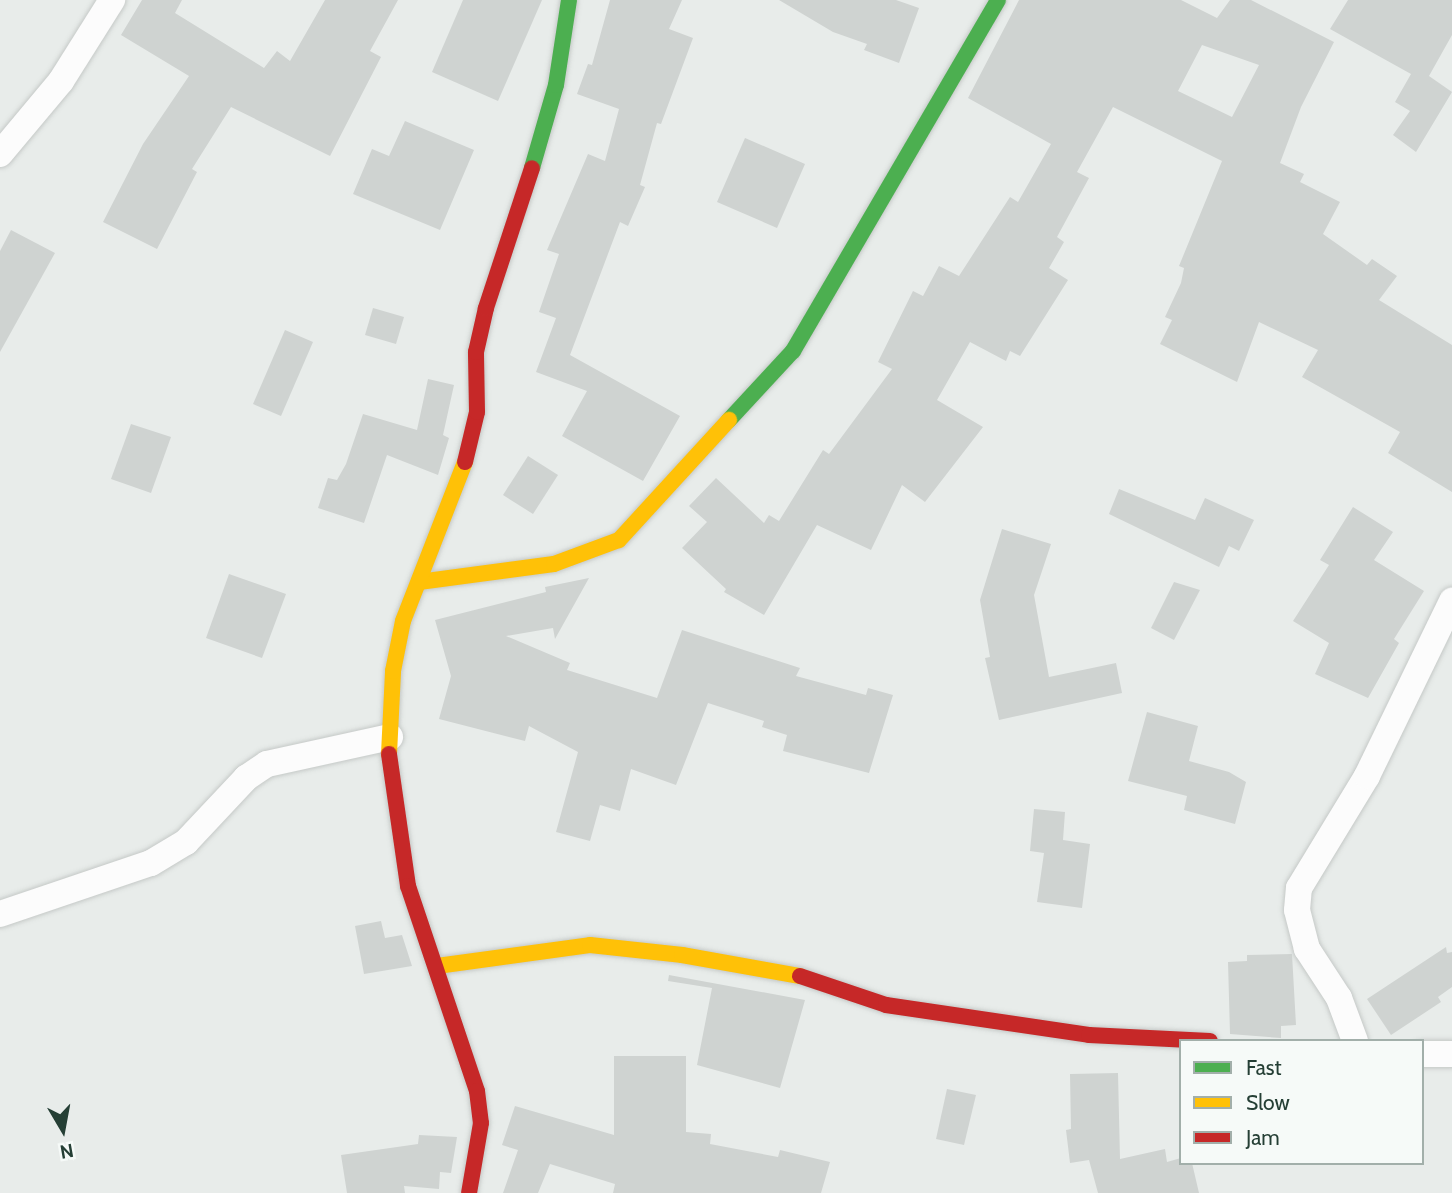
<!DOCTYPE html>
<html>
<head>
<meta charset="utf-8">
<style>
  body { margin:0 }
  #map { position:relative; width:1452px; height:1193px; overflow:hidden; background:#e8ecea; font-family:Cabin,sans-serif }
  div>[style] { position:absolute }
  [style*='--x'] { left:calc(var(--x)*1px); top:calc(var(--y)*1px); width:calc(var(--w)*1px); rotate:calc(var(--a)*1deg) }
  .building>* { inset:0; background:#cfd3d1 }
  .roads { filter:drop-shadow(0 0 2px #c5c9c7) drop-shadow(0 0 2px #c5c9c7) }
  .street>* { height:26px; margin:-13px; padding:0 13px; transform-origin:13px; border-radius:13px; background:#fcfcfc }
  .fast>* { height:16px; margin:-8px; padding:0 8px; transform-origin:8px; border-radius:8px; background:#4caf50 }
  .slow>* { height:16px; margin:-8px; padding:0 8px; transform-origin:8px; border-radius:8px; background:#ffc107 }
  .jam>* { height:16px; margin:-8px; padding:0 8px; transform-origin:8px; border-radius:8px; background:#c62828 }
  span { translate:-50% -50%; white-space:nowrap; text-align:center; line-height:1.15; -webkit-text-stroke:5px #f6faf8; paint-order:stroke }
  .legend { position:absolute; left:1179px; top:1039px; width:245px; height:126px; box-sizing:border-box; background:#f6faf8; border:2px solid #a2afaa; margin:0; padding:9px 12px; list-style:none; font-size:21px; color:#253f35 }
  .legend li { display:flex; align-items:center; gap:14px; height:35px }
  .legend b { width:35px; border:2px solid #a2afaa }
  .north { position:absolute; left:28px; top:1095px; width:70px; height:70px; -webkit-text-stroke:5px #f6faf8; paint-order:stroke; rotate:170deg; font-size:19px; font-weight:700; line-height:28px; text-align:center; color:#253f35 }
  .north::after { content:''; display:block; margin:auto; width:24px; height:32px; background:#253f35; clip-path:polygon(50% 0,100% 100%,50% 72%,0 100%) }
</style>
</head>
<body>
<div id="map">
  <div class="building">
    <i style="clip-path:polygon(142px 0,182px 0,175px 13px,264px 68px,277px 51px,290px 61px,325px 0,398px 0,370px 51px,381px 57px,330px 156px,231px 107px,192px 169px,197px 172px,157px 249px,103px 222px,143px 144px,189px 76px,121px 35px)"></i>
    <i style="clip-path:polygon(463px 0,542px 0,498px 101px,432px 72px)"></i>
    <i style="clip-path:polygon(610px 0,682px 0,669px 29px,693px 38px,661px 124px,657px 123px,640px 185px,645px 187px,628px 226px,620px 222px,570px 355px,680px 416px,643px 481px,562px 436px,587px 391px,536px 372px,556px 318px,539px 312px,559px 254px,547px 250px,588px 154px,605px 161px,619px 109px,577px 94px,588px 64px,592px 65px)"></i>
    <i style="clip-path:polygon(779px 0,896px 0,919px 8px,899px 63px,864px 50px,867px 44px,833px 32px)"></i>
    <i style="clip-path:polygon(evenodd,1019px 0,1181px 0,1217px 18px,1230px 0,1251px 0,1334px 42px,1301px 107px,1280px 163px,1304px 174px,1300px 182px,1340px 202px,1323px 234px,1367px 265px,1372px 259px,1397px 276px,1379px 300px,1452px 345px,1452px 492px,1388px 453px,1400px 432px,1302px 377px,1318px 350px,1259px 322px,1237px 382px,1160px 344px,1172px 320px,1165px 317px,1181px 283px,1184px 268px,1179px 266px,1222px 161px,1113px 107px,1077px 172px,1089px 178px,1057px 237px,1064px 242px,1049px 268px,1068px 280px,1020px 356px,1010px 351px,1006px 361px,970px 342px,937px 400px,983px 427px,925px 502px,902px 485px,871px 550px,817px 525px,764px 615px,724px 592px,726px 589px,682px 548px,707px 522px,689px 506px,716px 478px,764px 523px,769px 515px,779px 521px,823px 450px,829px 454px,892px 369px,878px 362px,913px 291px,923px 296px,939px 266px,959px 276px,1010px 197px,1018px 202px,1051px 144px,968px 98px,1019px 0,1202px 45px,1259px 65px,1232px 117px,1178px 91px,1202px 45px)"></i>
    <i style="clip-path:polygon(1348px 0,1452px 0,1452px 35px,1429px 76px,1452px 92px,1416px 152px,1393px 135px,1410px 111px,1395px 102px,1411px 74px,1330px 29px)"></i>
    <i style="clip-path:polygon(405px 121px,474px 150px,440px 230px,353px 194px,372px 149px,389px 156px)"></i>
    <i style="clip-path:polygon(745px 138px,805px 164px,777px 228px,717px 202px)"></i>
    <i style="clip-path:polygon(11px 230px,55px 253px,0 352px,0 251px)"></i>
    <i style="clip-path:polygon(373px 308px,404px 317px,396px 344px,365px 335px)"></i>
    <i style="clip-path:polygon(285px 330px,313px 342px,281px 416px,253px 404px)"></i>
    <i style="clip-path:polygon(428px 379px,454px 385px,443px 435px,449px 438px,438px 475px,387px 455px,364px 523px,318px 508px,328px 478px,337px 480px,346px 464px,363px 414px,417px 430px)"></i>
    <i style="clip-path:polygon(131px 424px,171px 437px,151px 493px,111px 479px)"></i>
    <i style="clip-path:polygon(528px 456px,558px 475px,533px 514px,503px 495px)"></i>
    <i style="clip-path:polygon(1119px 489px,1195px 520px,1205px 498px,1254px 520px,1239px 551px,1229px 546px,1219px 567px,1109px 514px)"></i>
    <i style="clip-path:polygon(1353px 507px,1393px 532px,1374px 560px,1424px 591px,1394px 639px,1399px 643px,1368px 698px,1315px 674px,1329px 643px,1293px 621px,1329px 565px,1320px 560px)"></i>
    <i style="clip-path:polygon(1002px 529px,1051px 544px,1034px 595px,1049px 677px,1116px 663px,1122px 693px,999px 720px,985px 658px,990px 657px,980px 600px)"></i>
    <i style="clip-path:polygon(229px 574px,286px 594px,262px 658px,206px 638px)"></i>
    <i style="clip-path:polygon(589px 578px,555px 639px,553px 628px,506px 636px,570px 663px,567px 670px,657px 698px,682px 630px,800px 668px,796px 676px,866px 695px,868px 688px,893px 695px,869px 773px,783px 751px,787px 735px,762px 727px,764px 721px,708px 703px,676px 785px,631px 769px,620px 811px,600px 805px,590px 841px,556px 832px,578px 752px,529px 726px,525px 741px,439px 719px,451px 676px,435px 620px,546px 592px,545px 587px)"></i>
    <i style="clip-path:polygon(1174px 582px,1200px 590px,1174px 640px,1151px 628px)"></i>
    <i style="clip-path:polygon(1147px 712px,1198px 726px,1189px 761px,1229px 772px,1246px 782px,1235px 824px,1184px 810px,1187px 796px,1128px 781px)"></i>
    <i style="clip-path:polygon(1034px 809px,1065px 812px,1063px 840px,1090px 844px,1082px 908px,1037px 902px,1044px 853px,1030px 851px)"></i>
    <i style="clip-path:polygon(381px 921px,385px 938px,402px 935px,412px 966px,364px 974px,355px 926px)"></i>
    <i style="clip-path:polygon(1446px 947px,1447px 953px,1452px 952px,1452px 987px,1438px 997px,1441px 1002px,1391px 1035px,1367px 999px)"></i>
    <i style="clip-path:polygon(1292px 954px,1296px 1025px,1281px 1026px,1281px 1038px,1230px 1034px,1228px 962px,1247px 961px,1247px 955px)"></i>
    <i style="clip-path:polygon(669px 975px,805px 1000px,780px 1088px,697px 1065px,712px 988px,668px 981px)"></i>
    <i style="clip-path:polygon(614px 1056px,686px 1056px,686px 1132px,711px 1134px,710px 1144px,778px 1157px,780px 1150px,830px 1162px,821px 1193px,613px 1193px,615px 1184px,550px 1164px,538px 1193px,503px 1193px,518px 1150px,502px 1145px,515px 1106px,614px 1135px)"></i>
    <i style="clip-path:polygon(1118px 1073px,1120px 1159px,1165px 1149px,1167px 1162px,1181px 1158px,1181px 1163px,1192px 1163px,1199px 1193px,1098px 1193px,1089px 1160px,1070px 1163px,1066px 1130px,1071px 1129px,1070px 1074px)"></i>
    <i style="clip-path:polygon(947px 1089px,976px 1095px,964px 1145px,936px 1139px)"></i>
    <i style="clip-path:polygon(419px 1135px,457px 1137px,451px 1173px,440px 1172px,439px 1189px,404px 1186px,405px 1193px,347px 1193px,341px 1155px,418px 1144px)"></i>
  </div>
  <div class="roads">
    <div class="street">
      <i style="--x:0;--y:154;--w:95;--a:-50.1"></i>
      <i style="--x:61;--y:81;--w:96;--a:-57.8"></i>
      <i style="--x:0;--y:914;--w:159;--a:-18.7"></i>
      <i style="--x:151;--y:863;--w:41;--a:-31"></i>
      <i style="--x:186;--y:842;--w:88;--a:-46.8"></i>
      <i style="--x:246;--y:778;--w:25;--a:-34"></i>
      <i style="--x:267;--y:764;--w:126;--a:-12.4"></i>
      <i style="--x:1355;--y:1041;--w:46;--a:-110.4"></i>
      <i style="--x:1339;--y:998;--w:59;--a:-123.1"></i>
      <i style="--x:1307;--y:949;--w:40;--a:-104.4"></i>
      <i style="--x:1297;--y:910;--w:22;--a:-85"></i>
      <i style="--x:1299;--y:888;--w:131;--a:-58.7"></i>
      <i style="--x:1367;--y:776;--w:195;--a:-64.1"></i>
      <i style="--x:1422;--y:1054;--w:30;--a:0"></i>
    </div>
    <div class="fast">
      <i style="--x:532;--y:168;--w:86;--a:-73.9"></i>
      <i style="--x:556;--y:85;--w:86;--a:-81.3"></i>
      <i style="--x:729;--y:420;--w:94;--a:-47.2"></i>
      <i style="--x:793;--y:351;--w:406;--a:-59.7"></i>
    </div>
    <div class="slow">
      <i style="--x:419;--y:582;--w:136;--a:-7.6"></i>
      <i style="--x:554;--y:564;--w:69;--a:-20.3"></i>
      <i style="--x:619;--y:540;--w:163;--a:-47.5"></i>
      <i style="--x:389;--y:754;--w:83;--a:-87.2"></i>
      <i style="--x:393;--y:671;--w:51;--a:-78.7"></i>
      <i style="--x:403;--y:621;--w:171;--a:-68.7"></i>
      <i style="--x:437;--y:966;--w:154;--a:-7.8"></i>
      <i style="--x:590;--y:945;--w:93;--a:6.2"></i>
      <i style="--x:682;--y:955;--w:120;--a:10.1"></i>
    </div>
    <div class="jam">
      <i style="--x:465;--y:462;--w:51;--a:-76.5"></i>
      <i style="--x:477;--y:412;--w:60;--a:-91"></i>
      <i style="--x:476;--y:352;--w:45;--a:-77.2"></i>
      <i style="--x:486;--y:308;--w:147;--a:-71.8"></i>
      <i style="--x:389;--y:754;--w:133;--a:81.8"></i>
      <i style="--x:408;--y:886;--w:216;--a:71.4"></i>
      <i style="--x:477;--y:1091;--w:32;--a:83"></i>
      <i style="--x:481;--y:1123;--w:71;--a:99.7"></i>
      <i style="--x:800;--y:976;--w:91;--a:18.6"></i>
      <i style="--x:886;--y:1005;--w:205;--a:8.4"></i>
      <i style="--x:1089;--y:1035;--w:121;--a:2.8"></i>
    </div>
  </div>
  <ul class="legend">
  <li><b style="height:9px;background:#4caf50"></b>Fast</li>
  <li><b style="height:9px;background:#ffc107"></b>Slow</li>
  <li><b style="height:9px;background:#c62828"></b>Jam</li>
  </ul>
  <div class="north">N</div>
</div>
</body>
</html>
